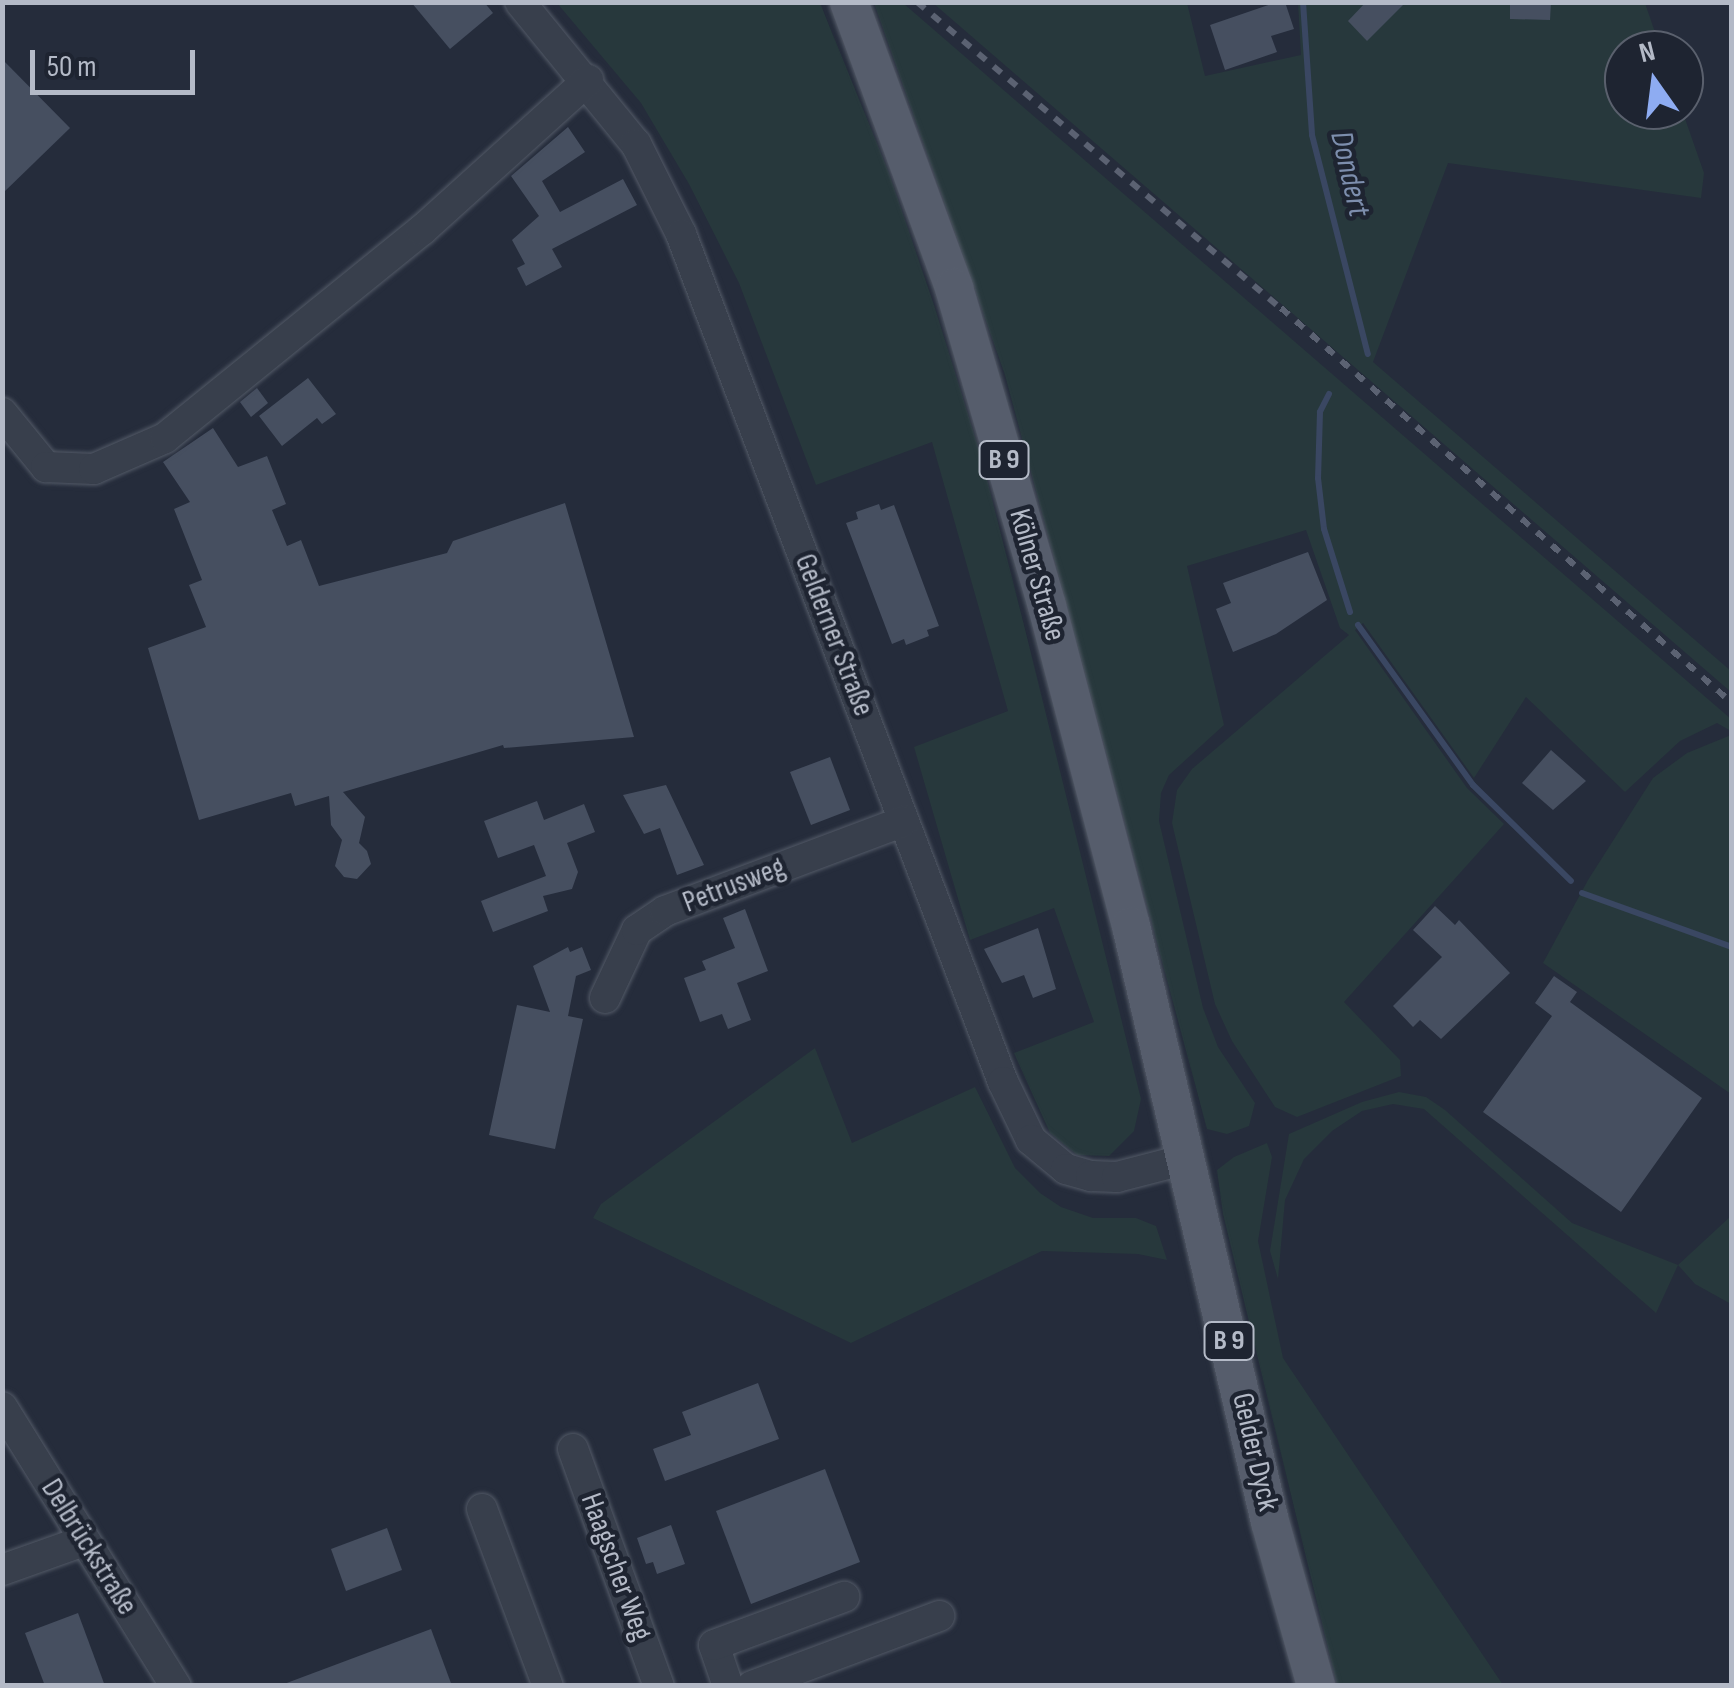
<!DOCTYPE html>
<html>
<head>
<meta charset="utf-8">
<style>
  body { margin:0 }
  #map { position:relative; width:1734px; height:1688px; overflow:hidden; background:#252c3b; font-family:"Sofia Sans Condensed",sans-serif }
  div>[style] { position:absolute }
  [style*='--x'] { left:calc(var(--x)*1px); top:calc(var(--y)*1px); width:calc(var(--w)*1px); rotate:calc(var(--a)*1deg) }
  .green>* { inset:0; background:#27383c }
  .stream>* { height:6px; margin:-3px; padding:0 3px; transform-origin:3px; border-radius:3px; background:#3a4762 }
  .building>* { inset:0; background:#464f60 }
  .roads { filter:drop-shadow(0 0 2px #535a67) drop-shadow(0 0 2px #535a67) }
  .minor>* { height:30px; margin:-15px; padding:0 15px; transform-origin:15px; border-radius:15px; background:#383f4c }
  .major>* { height:38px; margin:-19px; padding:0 19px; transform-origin:19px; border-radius:19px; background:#565d6c }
  .rail>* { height:6px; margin-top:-3px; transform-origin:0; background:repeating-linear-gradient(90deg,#5b6272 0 10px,transparent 0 20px) }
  span { translate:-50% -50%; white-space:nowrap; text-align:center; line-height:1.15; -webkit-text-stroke:9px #1e2431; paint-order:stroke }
  .shield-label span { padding:2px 8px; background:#1e2431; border:2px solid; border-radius:8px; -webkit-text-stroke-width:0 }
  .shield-label { font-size:28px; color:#b4bac7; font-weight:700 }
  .street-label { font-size:30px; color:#b4bac7 }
  .water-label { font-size:32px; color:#7d8ead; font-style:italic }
  .frame { position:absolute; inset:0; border:5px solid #b4bac7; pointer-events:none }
  .north { position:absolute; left:1604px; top:30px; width:100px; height:100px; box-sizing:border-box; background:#1e2431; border:2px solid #5a606d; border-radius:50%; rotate:346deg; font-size:28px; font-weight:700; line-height:40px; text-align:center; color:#b4bac7 }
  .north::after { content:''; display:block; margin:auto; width:35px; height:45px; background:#8eacf2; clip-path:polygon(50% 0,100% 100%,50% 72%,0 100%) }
  .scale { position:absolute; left:30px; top:50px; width:165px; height:45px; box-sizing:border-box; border:5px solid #b4bac7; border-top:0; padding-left:12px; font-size:30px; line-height:35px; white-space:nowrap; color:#b4bac7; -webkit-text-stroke:8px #1e2431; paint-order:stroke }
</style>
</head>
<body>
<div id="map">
  <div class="green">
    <i style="clip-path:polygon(557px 3px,820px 3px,889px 173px,934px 305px,981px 456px,1021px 613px,1141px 1099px,1134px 1131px,1109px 1156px,1077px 1155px,1050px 1133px,1014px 1053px,1094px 1022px,1054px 908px,970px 940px,914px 747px,1008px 711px,932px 442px,816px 485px,739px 283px,689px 184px,641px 103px)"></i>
    <i style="clip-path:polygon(874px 3px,903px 3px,1731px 719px,1731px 731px,1717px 723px,1680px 741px,1625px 792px,1526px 697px,1474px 778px,1363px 623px,1355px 630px,1467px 788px,1504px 824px,1344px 1002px,1400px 1060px,1401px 1076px,1297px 1117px,1275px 1107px,1232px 1041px,1215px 1004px,1172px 823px,1177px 790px,1192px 769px,1349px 635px,1340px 628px,1306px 530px,1187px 566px,1224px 725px,1169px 775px,1161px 793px,1159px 821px,1203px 1008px,1218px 1047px,1255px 1103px,1249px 1126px,1227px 1134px,1207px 1129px,1005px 375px)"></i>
    <i style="clip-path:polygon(933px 3px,1187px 3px,1205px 76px,1301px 55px,1298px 3px,1645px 3px,1661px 50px,1624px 50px,1624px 110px,1682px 110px,1704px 173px,1701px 198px,1448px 163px,1373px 362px,1731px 671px,1731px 692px)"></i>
    <i style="clip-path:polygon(1731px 735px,1731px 1094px,1543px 963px,1588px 880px,1653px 778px,1687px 753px)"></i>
    <i style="clip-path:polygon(815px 1048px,852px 1143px,975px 1087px,1015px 1168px,1040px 1193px,1061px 1207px,1093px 1218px,1136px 1218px,1156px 1226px,1167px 1260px,1138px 1254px,1042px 1251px,851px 1343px,593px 1218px,601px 1204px)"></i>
    <i style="clip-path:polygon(1399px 1092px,1426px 1097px,1445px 1110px,1572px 1223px,1678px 1265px,1731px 1216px,1731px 1304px,1695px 1284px,1678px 1265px,1656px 1313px,1424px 1109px,1393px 1104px,1362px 1111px,1332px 1131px,1304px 1159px,1285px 1200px,1278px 1279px,1270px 1251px,1289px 1134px,1362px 1102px)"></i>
    <i style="clip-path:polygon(1267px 1143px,1272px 1157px,1258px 1241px,1283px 1358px,1503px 1685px,1337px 1685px,1223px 1214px,1217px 1170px,1234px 1157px)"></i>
  </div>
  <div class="stream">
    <i style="--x:1303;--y:2;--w:133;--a:86.1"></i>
    <i style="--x:1312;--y:135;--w:226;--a:75.7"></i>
    <i style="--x:1329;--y:394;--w:20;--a:117"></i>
    <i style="--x:1320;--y:412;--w:66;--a:91.7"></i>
    <i style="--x:1318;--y:478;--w:51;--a:83.3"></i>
    <i style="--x:1324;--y:529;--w:87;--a:72.6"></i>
    <i style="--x:1358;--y:625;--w:197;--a:54.3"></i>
    <i style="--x:1473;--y:785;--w:137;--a:44.4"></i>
    <i style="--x:1582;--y:893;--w:159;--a:19.8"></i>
  </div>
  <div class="building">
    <i style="clip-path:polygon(411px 2px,484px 2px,493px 13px,450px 49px)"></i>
    <i style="clip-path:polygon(1277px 2px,1285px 2px,1294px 29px,1271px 36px,1277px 52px,1225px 70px,1210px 25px)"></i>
    <i style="clip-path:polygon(1366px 2px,1406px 2px,1367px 41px,1348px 21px)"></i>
    <i style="clip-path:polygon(1510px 2px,1551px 2px,1550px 20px,1510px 19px)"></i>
    <i style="clip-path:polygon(2px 59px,70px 128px,2px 194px)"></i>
    <i style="clip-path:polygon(568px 127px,585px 152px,542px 181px,560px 212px,623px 179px,637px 205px,552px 249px,562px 267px,526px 286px,517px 268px,525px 264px,512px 240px,539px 216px,511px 176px)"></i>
    <i style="clip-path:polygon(308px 378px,336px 414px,322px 424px,317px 418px,282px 446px,259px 416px)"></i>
    <i style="clip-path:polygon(257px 388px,268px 403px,251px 417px,240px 402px)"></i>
    <i style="clip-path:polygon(213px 428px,238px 467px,267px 456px,286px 504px,272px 510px,287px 546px,301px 540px,319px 586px,447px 553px,453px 541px,565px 503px,634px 737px,504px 748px,503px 745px,343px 792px,365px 817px,359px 843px,367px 851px,371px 864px,357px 879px,344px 877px,335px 866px,342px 840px,331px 825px,329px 796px,295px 806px,291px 793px,199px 820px,148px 648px,206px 627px,189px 585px,202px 580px,174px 509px,190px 502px,163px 462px)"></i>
    <i style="clip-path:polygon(879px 504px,881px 510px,894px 505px,939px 626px,927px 630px,929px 636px,906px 645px,904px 639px,892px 644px,846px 523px,858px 519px,856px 512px)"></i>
    <i style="clip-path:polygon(1308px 552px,1327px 600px,1276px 634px,1233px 652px,1216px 609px,1231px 603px,1223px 583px)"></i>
    <i style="clip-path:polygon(1551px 750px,1586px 781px,1553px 810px,1522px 783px)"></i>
    <i style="clip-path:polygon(830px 757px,850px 810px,811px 825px,790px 772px)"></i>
    <i style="clip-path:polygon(666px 785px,704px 865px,677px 875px,660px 828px,644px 834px,623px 795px)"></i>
    <i style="clip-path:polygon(537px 801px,544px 820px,584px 804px,595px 832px,567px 843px,578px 872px,572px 889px,543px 896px,548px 911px,493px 932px,481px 901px,546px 876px,534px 845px,498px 858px,484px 821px)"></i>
    <i style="clip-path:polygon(1435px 906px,1455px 925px,1459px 920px,1510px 973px,1441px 1039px,1420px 1020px,1413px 1027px,1393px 1006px,1442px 957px,1413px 930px)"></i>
    <i style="clip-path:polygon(745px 909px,768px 971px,737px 983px,751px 1020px,728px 1029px,722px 1014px,700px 1022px,684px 978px,706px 970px,702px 961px,735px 948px,723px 918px)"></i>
    <i style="clip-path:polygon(1038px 928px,1056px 989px,1033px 998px,1024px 975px,1002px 983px,984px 949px)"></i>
    <i style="clip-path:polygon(568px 947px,570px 952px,582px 947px,591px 970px,576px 976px,568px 1016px,583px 1019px,555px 1149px,489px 1135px,517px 1005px,550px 1012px,533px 966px)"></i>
    <i style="clip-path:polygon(1554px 976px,1577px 992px,1570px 1002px,1702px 1098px,1621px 1212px,1483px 1112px,1552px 1016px,1535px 1003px)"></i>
    <i style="clip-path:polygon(758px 1383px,779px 1439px,665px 1481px,653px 1449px,691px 1435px,682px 1412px)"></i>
    <i style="clip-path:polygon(825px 1469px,860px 1562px,751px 1604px,716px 1511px)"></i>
    <i style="clip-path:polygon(671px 1525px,685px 1564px,657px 1574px,653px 1562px,646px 1564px,637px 1538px)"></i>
    <i style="clip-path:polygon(387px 1528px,402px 1570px,346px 1591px,331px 1549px)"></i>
    <i style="clip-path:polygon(78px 1613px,105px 1686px,45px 1686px,25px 1633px)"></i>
    <i style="clip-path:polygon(431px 1629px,452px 1686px,284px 1686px,284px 1684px)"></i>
  </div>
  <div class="roads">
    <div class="minor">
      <i style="--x:520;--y:2;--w:183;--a:50.8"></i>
      <i style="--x:636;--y:144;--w:101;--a:63.4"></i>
      <i style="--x:681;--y:234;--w:907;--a:69.21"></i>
      <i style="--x:1003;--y:1082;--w:64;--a:64.2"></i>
      <i style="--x:1031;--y:1140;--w:45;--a:39.6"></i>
      <i style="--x:1066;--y:1169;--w:26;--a:16"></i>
      <i style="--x:1091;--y:1176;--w:26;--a:2"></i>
      <i style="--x:1117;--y:1177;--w:72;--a:-14.4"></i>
      <i style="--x:2;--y:413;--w:70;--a:50.8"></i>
      <i style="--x:46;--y:467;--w:48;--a:2.4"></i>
      <i style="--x:94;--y:469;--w:77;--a:-23.6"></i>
      <i style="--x:165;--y:438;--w:331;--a:-39"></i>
      <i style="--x:422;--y:230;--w:224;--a:-42.1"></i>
      <i style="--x:605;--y:998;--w:75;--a:-64.8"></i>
      <i style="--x:637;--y:930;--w:34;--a:-34"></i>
      <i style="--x:665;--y:911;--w:255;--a:-20.6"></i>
      <i style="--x:2;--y:1407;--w:329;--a:58.1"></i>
      <i style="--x:573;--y:1449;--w:252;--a:70.1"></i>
      <i style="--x:482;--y:1509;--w:189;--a:69.6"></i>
      <i style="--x:2;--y:1570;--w:87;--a:-19.5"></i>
      <i style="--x:728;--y:1686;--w:43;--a:-108.9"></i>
      <i style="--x:714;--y:1645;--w:139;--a:-20.3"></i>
      <i style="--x:752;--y:1686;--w:200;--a:-20.5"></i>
    </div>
    <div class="major">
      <i style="--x:849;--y:2;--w:305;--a:69.8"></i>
      <i style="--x:954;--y:288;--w:331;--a:73.7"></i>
      <i style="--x:1047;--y:606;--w:331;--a:75.3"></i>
      <i style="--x:1131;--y:926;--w:612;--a:76.87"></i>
      <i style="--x:1270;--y:1522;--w:170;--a:74.3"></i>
    </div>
  </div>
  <div class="rail">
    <i style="--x:917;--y:2;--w:476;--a:40.1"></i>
    <i style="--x:1281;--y:308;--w:600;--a:41.21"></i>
  </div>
  <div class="shield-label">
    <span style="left:1004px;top:460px">B 9</span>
    <span style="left:1229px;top:1341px">B 9</span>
  </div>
  <div class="street-label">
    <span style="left:1037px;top:575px;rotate:74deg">Kölner Straße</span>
    <span style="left:834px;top:635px;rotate:69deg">Gelderner Straße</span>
    <span style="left:734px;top:885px;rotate:-21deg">Petrusweg</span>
    <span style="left:1255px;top:1452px;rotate:77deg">Gelder Dyck</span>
    <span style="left:89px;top:1547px;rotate:58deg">Delbrückstraße</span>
    <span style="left:616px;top:1567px;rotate:70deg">Haagscher Weg</span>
  </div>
  <div class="water-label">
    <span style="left:1349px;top:174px;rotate:77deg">Dondert</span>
  </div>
  <div class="frame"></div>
  <div class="north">N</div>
  <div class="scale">50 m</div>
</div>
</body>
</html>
